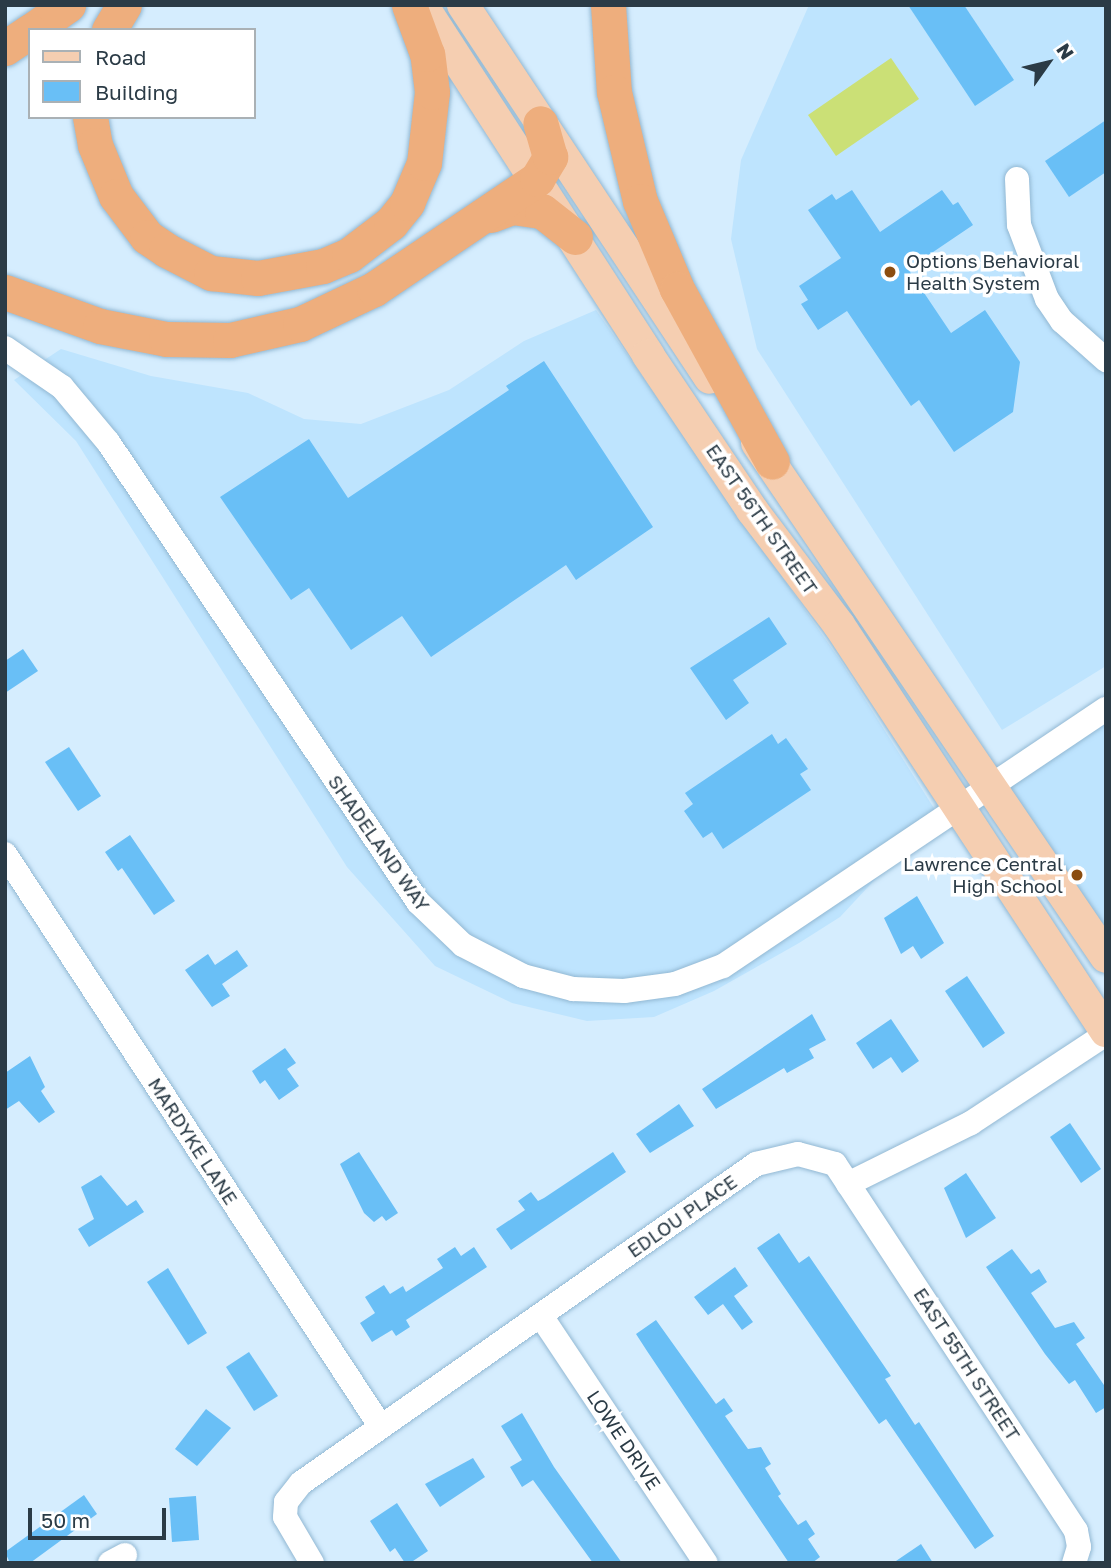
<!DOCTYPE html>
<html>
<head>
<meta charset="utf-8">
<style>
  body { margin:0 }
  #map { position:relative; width:1111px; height:1568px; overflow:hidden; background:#d5edfe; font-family:"Golos Text",sans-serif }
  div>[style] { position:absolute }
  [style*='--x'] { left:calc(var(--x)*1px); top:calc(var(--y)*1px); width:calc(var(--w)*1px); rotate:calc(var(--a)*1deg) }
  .built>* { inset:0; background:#bee4fe }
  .green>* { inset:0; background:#cbe076 }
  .building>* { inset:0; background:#69bff6 }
  .roads { filter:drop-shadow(0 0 2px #92b8d3) drop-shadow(0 0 2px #92b8d3) }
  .minor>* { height:24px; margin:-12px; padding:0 12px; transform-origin:12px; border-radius:12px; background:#fff }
  .major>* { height:32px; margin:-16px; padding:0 16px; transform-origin:16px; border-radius:16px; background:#f5ceb1 }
  .highway>* { height:35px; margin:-17.5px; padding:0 17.5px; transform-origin:17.5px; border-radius:17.5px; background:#eeae7d }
  .dots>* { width:19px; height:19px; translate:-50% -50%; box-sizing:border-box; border:4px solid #fff; border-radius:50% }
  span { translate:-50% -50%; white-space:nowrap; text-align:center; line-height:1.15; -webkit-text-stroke:7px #fff; paint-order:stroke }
  .poi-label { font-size:19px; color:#2b3b46 }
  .left { translate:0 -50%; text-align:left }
  .right { translate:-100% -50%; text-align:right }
  .street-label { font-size:19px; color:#2b3b46 }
  .frame { position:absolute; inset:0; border:7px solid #2b3b46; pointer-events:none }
  .legend { position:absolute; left:28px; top:28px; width:228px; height:91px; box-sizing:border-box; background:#fff; border:2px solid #aab1b5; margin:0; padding:9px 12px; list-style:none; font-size:21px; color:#2b3b46 }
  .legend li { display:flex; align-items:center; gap:14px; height:35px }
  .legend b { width:35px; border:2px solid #aab1b5 }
  .north { position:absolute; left:1013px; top:28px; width:70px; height:70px; -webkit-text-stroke:5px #fff; paint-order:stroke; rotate:56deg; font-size:19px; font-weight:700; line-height:28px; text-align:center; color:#2b3b46 }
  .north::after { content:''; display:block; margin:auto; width:24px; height:32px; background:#2b3b46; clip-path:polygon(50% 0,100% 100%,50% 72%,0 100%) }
  .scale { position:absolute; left:28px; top:1508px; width:138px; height:32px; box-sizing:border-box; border:4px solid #2b3b46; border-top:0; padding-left:9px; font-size:21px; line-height:24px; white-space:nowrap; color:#2b3b46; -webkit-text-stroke:5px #fff; paint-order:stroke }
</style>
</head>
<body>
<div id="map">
  <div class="built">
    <i style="clip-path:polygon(809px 5px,1106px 5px,1106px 666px,1002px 730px,757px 349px,731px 239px,741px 160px)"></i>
    <i style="clip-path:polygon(596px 310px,842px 663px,937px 813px,840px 917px,799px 943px,714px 991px,654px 1017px,587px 1021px,512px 1003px,435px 966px,347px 867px,76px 441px,14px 380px,61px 349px,151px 376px,248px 393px,304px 419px,361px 424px,449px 390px,524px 341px)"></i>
    <i style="clip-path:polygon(1106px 709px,1106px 962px,991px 788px)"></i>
  </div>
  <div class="green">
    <i style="clip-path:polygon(891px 58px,919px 99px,836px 156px,808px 115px)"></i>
  </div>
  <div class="building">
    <i style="clip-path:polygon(908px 5px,964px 5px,1014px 80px,975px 106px)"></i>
    <i style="clip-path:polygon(1106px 120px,1106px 172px,1069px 197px,1045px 161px)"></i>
    <i style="clip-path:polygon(852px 190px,880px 232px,942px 190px,953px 205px,958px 202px,973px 225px,908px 269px,951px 333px,985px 310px,1020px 362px,1013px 412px,954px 452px,919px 400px,911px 406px,847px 311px,818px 330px,801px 304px,808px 300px,799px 286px,841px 258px,808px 210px,832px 194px,836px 200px)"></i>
    <i style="clip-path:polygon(544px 361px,653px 527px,576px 580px,566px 565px,431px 657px,402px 616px,351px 650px,309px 588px,291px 600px,220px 497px,309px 439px,348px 498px,509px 390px,506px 386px)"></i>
    <i style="clip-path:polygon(769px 617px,787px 644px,733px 680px,749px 703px,726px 720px,690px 668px)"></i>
    <i style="clip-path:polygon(23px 649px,38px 671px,5px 693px,5px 661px)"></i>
    <i style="clip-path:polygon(772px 734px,778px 744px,786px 738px,808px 769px,800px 774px,811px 790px,723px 849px,712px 832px,703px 838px,684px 811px,693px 804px,685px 793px)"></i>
    <i style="clip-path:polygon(69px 747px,101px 796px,78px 811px,45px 762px)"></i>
    <i style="clip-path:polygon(130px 835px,175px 901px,154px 915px,122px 868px,118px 871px,105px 852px)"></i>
    <i style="clip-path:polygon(917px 896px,944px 943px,921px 959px,913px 946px,901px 954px,884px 918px)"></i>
    <i style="clip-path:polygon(237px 950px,248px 966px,222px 984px,230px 996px,212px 1007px,185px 970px,208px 954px,215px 965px)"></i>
    <i style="clip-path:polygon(967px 976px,1005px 1033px,983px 1048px,945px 991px)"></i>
    <i style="clip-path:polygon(812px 1014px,826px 1040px,809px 1049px,814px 1058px,787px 1073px,784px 1068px,716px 1109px,702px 1089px)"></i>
    <i style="clip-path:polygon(891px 1019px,919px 1061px,902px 1073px,891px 1057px,873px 1069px,856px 1043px)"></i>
    <i style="clip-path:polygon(285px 1048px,296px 1063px,287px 1069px,299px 1086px,279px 1100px,265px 1080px,260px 1084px,252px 1071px)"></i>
    <i style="clip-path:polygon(30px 1056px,45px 1087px,41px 1091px,55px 1112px,39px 1123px,19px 1101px,5px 1110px,5px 1073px)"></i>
    <i style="clip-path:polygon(679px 1104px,694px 1126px,650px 1153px,636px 1134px)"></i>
    <i style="clip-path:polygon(1070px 1123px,1101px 1169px,1081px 1183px,1050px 1137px)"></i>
    <i style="clip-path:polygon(359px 1152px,398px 1213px,386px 1221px,382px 1216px,374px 1222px,364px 1213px,340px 1164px)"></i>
    <i style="clip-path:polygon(613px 1152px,626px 1172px,511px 1250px,496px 1229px,525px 1210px,518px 1201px,531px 1192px,538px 1201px,544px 1198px)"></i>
    <i style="clip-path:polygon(966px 1173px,996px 1218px,966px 1238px,944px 1188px)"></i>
    <i style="clip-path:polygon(101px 1175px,127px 1206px,136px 1200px,144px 1212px,89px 1247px,78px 1229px,94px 1219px,81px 1187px)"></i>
    <i style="clip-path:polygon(779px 1233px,799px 1263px,809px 1256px,891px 1376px,885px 1379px,915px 1425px,919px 1422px,994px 1536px,975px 1549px,886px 1419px,879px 1424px,757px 1248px)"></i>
    <i style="clip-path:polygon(455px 1247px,461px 1256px,474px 1247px,487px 1267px,406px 1320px,410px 1327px,396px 1336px,392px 1330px,372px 1342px,360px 1323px,375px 1313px,365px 1297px,384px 1285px,390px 1294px,403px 1286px,406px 1292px,443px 1268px,437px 1259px)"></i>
    <i style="clip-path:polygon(1012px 1249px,1031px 1274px,1039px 1269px,1047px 1282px,1031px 1293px,1055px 1328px,1074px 1322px,1085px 1338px,1076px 1344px,1106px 1388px,1106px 1407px,1096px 1413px,1075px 1380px,1069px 1384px,1045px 1354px,986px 1267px)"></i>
    <i style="clip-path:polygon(735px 1267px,748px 1286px,734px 1296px,753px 1322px,742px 1330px,723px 1304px,708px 1315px,694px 1297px)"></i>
    <i style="clip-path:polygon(168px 1268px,207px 1333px,188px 1345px,147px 1282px)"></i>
    <i style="clip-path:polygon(656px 1320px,716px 1404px,724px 1398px,733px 1411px,725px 1416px,748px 1449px,761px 1447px,771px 1464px,765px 1468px,781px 1494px,778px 1496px,798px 1525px,806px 1520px,815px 1534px,808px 1539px,820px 1557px,812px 1563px,789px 1563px,647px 1351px,636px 1334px)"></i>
    <i style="clip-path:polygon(249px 1352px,278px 1396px,254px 1411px,226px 1367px)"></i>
    <i style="clip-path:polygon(206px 1409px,231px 1428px,197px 1466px,175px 1449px)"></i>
    <i style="clip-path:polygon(522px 1413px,554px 1467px,622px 1563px,593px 1563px,533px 1480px,522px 1487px,510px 1467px,522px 1460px,501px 1426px)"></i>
    <i style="clip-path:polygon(473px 1458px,485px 1477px,440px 1507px,425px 1484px)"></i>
    <i style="clip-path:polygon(84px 1495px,97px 1514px,30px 1563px,10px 1563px,5px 1552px)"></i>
    <i style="clip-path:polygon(196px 1496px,199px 1540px,172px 1542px,169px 1498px)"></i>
    <i style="clip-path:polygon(397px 1503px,428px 1551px,410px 1563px,405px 1563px,395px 1548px,390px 1552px,370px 1521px)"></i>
    <i style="clip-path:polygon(921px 1544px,933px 1563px,893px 1563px)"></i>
  </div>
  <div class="roads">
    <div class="minor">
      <i style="--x:1017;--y:179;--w:46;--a:87.5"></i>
      <i style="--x:1019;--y:225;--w:79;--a:69.3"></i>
      <i style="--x:1047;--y:299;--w:27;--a:56"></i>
      <i style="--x:1062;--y:321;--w:59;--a:41.6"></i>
      <i style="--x:5;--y:348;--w:69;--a:34.4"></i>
      <i style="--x:62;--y:387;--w:72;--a:50.1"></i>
      <i style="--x:108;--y:442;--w:555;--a:56.02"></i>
      <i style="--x:418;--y:902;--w:62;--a:43.7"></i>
      <i style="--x:463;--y:945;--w:68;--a:27.3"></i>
      <i style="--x:523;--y:976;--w:52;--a:14.6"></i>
      <i style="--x:573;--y:989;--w:51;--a:2.2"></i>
      <i style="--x:624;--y:991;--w:51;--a:-7.8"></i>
      <i style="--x:675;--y:984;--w:51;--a:-20.6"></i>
      <i style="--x:723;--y:966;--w:461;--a:-33.9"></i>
      <i style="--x:5;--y:854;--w:685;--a:56.73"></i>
      <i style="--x:848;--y:1184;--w:137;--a:-26.4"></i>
      <i style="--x:971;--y:1123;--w:162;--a:-33.4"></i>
      <i style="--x:541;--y:1316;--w:297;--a:56.3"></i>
      <i style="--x:110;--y:1563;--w:17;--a:-28"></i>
      <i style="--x:312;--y:1563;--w:53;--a:-120.4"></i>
      <i style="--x:285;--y:1517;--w:15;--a:-86"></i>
      <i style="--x:286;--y:1502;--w:24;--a:-52"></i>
      <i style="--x:301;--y:1483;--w:556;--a:-35.03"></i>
      <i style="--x:756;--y:1164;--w:43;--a:-13.4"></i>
      <i style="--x:798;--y:1154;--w:38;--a:15"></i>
      <i style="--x:835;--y:1164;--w:439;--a:56.7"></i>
      <i style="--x:1076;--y:1531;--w:16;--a:79"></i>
      <i style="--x:1079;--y:1547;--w:17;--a:107"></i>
    </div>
    <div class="major">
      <i style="--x:422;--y:5;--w:417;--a:57.1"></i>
      <i style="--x:648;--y:355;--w:187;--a:56.1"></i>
      <i style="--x:752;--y:510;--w:144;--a:52.9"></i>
      <i style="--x:839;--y:625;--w:486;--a:56.7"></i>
      <i style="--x:463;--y:5;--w:447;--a:56.5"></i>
      <i style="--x:757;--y:443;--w:621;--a:55.82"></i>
    </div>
    <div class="highway">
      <i style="--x:608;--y:5;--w:87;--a:86.1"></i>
      <i style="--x:614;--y:92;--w:112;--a:76.6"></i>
      <i style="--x:640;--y:201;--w:95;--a:67.2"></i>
      <i style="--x:677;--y:289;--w:197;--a:61.2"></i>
      <i style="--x:32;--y:30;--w:44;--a:-34.8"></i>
      <i style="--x:109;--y:30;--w:29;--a:-59"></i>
      <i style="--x:5;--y:48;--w:30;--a:-34"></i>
      <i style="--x:90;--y:117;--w:28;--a:80"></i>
      <i style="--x:95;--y:145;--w:55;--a:67.6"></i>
      <i style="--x:116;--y:196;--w:51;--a:52.9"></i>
      <i style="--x:147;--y:237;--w:23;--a:34"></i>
      <i style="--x:166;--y:250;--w:51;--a:27.1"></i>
      <i style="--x:211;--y:273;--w:47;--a:6.1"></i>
      <i style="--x:258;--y:278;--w:66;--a:-10.5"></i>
      <i style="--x:323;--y:266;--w:28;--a:-23"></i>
      <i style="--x:349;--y:255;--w:53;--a:-37.3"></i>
      <i style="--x:391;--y:223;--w:26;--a:-51"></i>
      <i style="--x:407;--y:203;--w:43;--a:-67"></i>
      <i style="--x:424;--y:163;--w:71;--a:-83.6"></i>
      <i style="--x:432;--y:92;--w:38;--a:-97"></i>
      <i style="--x:427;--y:54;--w:52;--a:-110.2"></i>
      <i style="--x:491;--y:215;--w:22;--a:-21"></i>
      <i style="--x:512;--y:207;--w:30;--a:8"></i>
      <i style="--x:542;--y:211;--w:42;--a:38.2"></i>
      <i style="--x:5;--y:292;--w:101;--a:19.7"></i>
      <i style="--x:100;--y:326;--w:67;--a:11.1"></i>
      <i style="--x:166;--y:339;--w:64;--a:0.9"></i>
      <i style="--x:230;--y:340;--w:72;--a:-12.9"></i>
      <i style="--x:300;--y:324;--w:82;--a:-25.3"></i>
      <i style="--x:374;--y:289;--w:197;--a:-34"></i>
      <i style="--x:537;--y:179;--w:26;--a:-59"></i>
      <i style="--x:550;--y:157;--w:35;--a:-106"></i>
    </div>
  </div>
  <div class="dots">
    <i style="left:890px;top:272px;background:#8b4d10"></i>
    <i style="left:1077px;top:875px;background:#8b4d10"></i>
  </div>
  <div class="poi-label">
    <span class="left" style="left:906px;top:272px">Options Behavioral<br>Health System</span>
    <span class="right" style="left:1063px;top:875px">Lawrence Central<br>High School</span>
  </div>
  <div class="street-label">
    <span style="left:762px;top:519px;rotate:55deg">EAST 56TH STREET</span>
    <span style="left:379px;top:843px;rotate:55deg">SHADELAND WAY</span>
    <span style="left:193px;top:1141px;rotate:57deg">MARDYKE LANE</span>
    <span style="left:682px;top:1216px;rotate:-35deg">EDLOU PLACE</span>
    <span style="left:967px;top:1364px;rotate:57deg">EAST 55TH STREET</span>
    <span style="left:624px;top:1440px;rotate:56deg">LOWE DRIVE</span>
  </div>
  <div class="frame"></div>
  <ul class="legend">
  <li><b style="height:9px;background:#f5ceb1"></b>Road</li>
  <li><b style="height:19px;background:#69bff6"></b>Building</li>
  </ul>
  <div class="north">N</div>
  <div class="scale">50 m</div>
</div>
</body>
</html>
